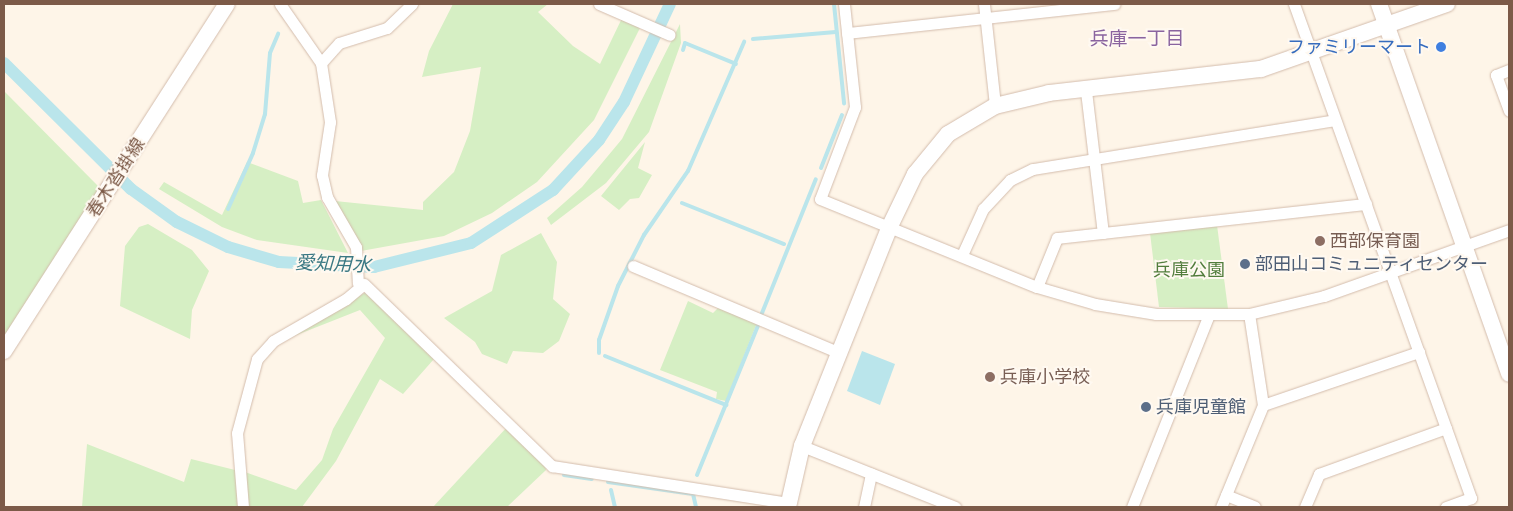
<!DOCTYPE html>
<html>
<head>
<meta charset="utf-8">
<style>
  body { margin:0 }
  #map { position:relative; width:1513px; height:511px; overflow:hidden; background:#fef5e8; font-family:"PT Sans","Noto Sans JP",sans-serif }
  div>[style] { position:absolute }
  [style*='--x'] { left:calc(var(--x)*1px); top:calc(var(--y)*1px); width:calc(var(--w)*1px); rotate:calc(var(--a)*1deg) }
  .green>* { inset:0; background:#d6efc4 }
  .water>* { inset:0; background:#bae5eb }
  .stream>* { height:4px; margin:-2px; padding:0 2px; transform-origin:2px; border-radius:2px; background:#bae5eb }
  .canal>* { height:12px; margin:-6px; padding:0 6px; transform-origin:6px; border-radius:6px; background:#bae5eb }
  .roads { filter:drop-shadow(0 0 1px #d3bcac) drop-shadow(0 0 1px #d3bcac) }
  .street>* { height:11px; margin:-5.5px; padding:0 5.5px; transform-origin:5.5px; border-radius:5.5px; background:#fff }
  .secondary>* { height:16px; margin:-8px; padding:0 8px; transform-origin:8px; border-radius:8px; background:#fff }
  .dots>* { width:14px; height:14px; translate:-50% -50%; box-sizing:border-box; border:2px solid #fff9f1; border-radius:50% }
  span { translate:-50% -50%; white-space:nowrap; text-align:center; line-height:1.15; -webkit-text-stroke:4px #fff9f1; paint-order:stroke }
  .shop-label { font-size:18px; color:#366cbe }
  .right { translate:-100% -50%; text-align:right }
  .street-label { font-size:18px; color:#7c5a48 }
  .education-label { font-size:18px; color:#785e54 }
  .left { translate:0 -50%; text-align:left }
  .service-label { font-size:18px; color:#4e5e75 }
  .park-label { font-size:18px; color:#517d3c }
  .neighbourhood-label { font-size:19px; color:#8a649f }
  .water-label { font-size:19px; color:#3a7883; font-style:italic }
  .frame { position:absolute; inset:0; border:5px solid #7c5a48; pointer-events:none }
</style>
</head>
<body>
<div id="map">
  <div class="green">
    <i style="clip-path:polygon(453px 4px,548px 4px,538px 12px,573px 46px,600px 64px,623px 16px,641px 26px,594px 120px,537px 182px,492px 213px,444px 236px,361px 251px,335px 201px,423px 210px,423px 202px,454px 172px,470px 131px,481px 67px,422px 77px,429px 51px)"></i>
    <i style="clip-path:polygon(680px 24px,681px 43px,649px 132px,606px 183px,551px 225px,547px 218px,582px 187px,622px 139px)"></i>
    <i style="clip-path:polygon(4px 91px,99px 187px,97px 196px,4px 337px)"></i>
    <i style="clip-path:polygon(645px 142px,638px 168px,652px 175px,639px 198px,630px 199px,619px 210px,601px 196px)"></i>
    <i style="clip-path:polygon(247px 162px,298px 181px,303px 203px,321px 200px,348px 253px,257px 240px,222px 227px,159px 189px,164px 182px,222px 215px)"></i>
    <i style="clip-path:polygon(148px 224px,192px 250px,209px 271px,192px 310px,190px 339px,120px 306px,125px 246px,139px 227px)"></i>
    <i style="clip-path:polygon(1217px 225px,1228px 309px,1159px 307px,1150px 233px)"></i>
    <i style="clip-path:polygon(541px 233px,557px 262px,553px 299px,570px 314px,559px 341px,543px 353px,513px 351px,507px 364px,482px 354px,475px 342px,444px 318px,492px 291px,501px 255px)"></i>
    <i style="clip-path:polygon(368px 291px,434px 359px,403px 394px,380px 379px,336px 461px,302px 507px,247px 507px,245px 472px,296px 490px,322px 460px,333px 429px,385px 338px,360px 310px,284px 340px)"></i>
    <i style="clip-path:polygon(688px 301px,713px 313px,719px 307px,757px 323px,726px 401px,716px 399px,717px 392px,660px 370px)"></i>
    <i style="clip-path:polygon(508px 426px,545px 464px,546px 470px,507px 507px,433px 507px)"></i>
    <i style="clip-path:polygon(87px 444px,184px 482px,191px 459px,235px 470px,238px 507px,82px 507px)"></i>
  </div>
  <div class="water">
    <i style="clip-path:polygon(862px 351px,895px 364px,880px 405px,847px 391px)"></i>
  </div>
  <div class="stream">
    <i style="--x:834;--y:4;--w:100;--a:84.2"></i>
    <i style="--x:753;--y:39;--w:83;--a:-4.8"></i>
    <i style="--x:683;--y:50;--w:7;--a:-74"></i>
    <i style="--x:685;--y:43;--w:55;--a:22.4"></i>
    <i style="--x:821;--y:168;--w:57;--a:-68.4"></i>
    <i style="--x:682;--y:203;--w:110;--a:21.9"></i>
    <i style="--x:228;--y:209;--w:61;--a:-65.9"></i>
    <i style="--x:253;--y:153;--w:41;--a:-72.9"></i>
    <i style="--x:265;--y:114;--w:61;--a:-85.3"></i>
    <i style="--x:270;--y:53;--w:21;--a:-67"></i>
    <i style="--x:762;--y:313;--w:144;--a:-68.1"></i>
    <i style="--x:599;--y:353;--w:13;--a:-90"></i>
    <i style="--x:599;--y:340;--w:57;--a:-70.6"></i>
    <i style="--x:618;--y:286;--w:57;--a:-63"></i>
    <i style="--x:644;--y:235;--w:78;--a:-55.5"></i>
    <i style="--x:688;--y:171;--w:141;--a:-66.5"></i>
    <i style="--x:605;--y:356;--w:131;--a:22"></i>
    <i style="--x:564;--y:475;--w:28;--a:8"></i>
    <i style="--x:697;--y:475;--w:164;--a:-67.8"></i>
    <i style="--x:608;--y:482;--w:86;--a:8"></i>
    <i style="--x:693;--y:494;--w:13;--a:77"></i>
    <i style="--x:611;--y:490;--w:17;--a:77"></i>
  </div>
  <div class="canal">
    <i style="--x:4;--y:63;--w:179;--a:44.8"></i>
    <i style="--x:131;--y:189;--w:57;--a:35.7"></i>
    <i style="--x:177;--y:222;--w:57;--a:26.1"></i>
    <i style="--x:228;--y:247;--w:53;--a:16.4"></i>
    <i style="--x:279;--y:262;--w:95;--a:3"></i>
    <i style="--x:374;--y:267;--w:100;--a:-13.9"></i>
    <i style="--x:471;--y:243;--w:98;--a:-32.9"></i>
    <i style="--x:553;--y:190;--w:68;--a:-47.4"></i>
    <i style="--x:599;--y:140;--w:45;--a:-56.7"></i>
    <i style="--x:624;--y:102;--w:108;--a:-64.9"></i>
  </div>
  <div class="roads">
    <div class="street">
      <i style="--x:280;--y:4;--w:72;--a:55.2"></i>
      <i style="--x:321;--y:63;--w:60;--a:81.3"></i>
      <i style="--x:330;--y:122;--w:54;--a:98.6"></i>
      <i style="--x:322;--y:175;--w:23;--a:77"></i>
      <i style="--x:327;--y:197;--w:58;--a:59.9"></i>
      <i style="--x:356;--y:247;--w:36;--a:87"></i>
      <i style="--x:599;--y:4;--w:77;--a:23.6"></i>
      <i style="--x:844;--y:4;--w:104;--a:83.9"></i>
      <i style="--x:855;--y:107;--w:98;--a:110.8"></i>
      <i style="--x:820;--y:199;--w:234;--a:22.1"></i>
      <i style="--x:1037;--y:287;--w:60;--a:16.3"></i>
      <i style="--x:1095;--y:304;--w:62;--a:9.3"></i>
      <i style="--x:1156;--y:314;--w:93;--a:0"></i>
      <i style="--x:1249;--y:314;--w:77;--a:-13.5"></i>
      <i style="--x:1324;--y:296;--w:196;--a:-19.6"></i>
      <i style="--x:984;--y:4;--w:103;--a:83.8"></i>
      <i style="--x:1294;--y:4;--w:525;--a:70.29"></i>
      <i style="--x:1471;--y:498;--w:27;--a:160"></i>
      <i style="--x:847;--y:33;--w:269;--a:-6.2"></i>
      <i style="--x:321;--y:63;--w:27;--a:-48"></i>
      <i style="--x:339;--y:43;--w:50;--a:-17.4"></i>
      <i style="--x:387;--y:28;--w:35;--a:-44"></i>
      <i style="--x:1509;--y:70;--w:14;--a:159"></i>
      <i style="--x:1496;--y:75;--w:38;--a:70"></i>
      <i style="--x:1086;--y:91;--w:143;--a:83.2"></i>
      <i style="--x:962;--y:255;--w:51;--a:-65.5"></i>
      <i style="--x:983;--y:209;--w:40;--a:-47"></i>
      <i style="--x:1010;--y:180;--w:25;--a:-26"></i>
      <i style="--x:1033;--y:169;--w:305;--a:-9.2"></i>
      <i style="--x:633;--y:266;--w:225;--a:22.8"></i>
      <i style="--x:1037;--y:287;--w:53;--a:-67.8"></i>
      <i style="--x:1057;--y:238;--w:311;--a:-6.3"></i>
      <i style="--x:1263;--y:405;--w:165;--a:-18.8"></i>
      <i style="--x:802;--y:446;--w:165;--a:21.7"></i>
      <i style="--x:1226;--y:495;--w:31;--a:22"></i>
      <i style="--x:243;--y:507;--w:74;--a:-94.6"></i>
      <i style="--x:237;--y:433;--w:77;--a:-74.9"></i>
      <i style="--x:257;--y:359;--w:24;--a:-48"></i>
      <i style="--x:273;--y:341;--w:84;--a:-29.9"></i>
      <i style="--x:346;--y:299;--w:23;--a:-40"></i>
      <i style="--x:364;--y:284;--w:262;--a:44.1"></i>
      <i style="--x:552;--y:466;--w:239;--a:8.9"></i>
      <i style="--x:864;--y:507;--w:34;--a:-78"></i>
      <i style="--x:1132;--y:507;--w:205;--a:-68.2"></i>
      <i style="--x:1221;--y:507;--w:110;--a:-67.6"></i>
      <i style="--x:1263;--y:405;--w:92;--a:-98.7"></i>
      <i style="--x:1305;--y:507;--w:36;--a:-67"></i>
      <i style="--x:1319;--y:474;--w:135;--a:-19.9"></i>
    </div>
    <div class="secondary">
      <i style="--x:1379;--y:4;--w:392;--a:70.6"></i>
      <i style="--x:4;--y:351;--w:412;--a:-57.3"></i>
      <i style="--x:788;--y:507;--w:63;--a:-77.1"></i>
      <i style="--x:802;--y:446;--w:237;--a:-68.2"></i>
      <i style="--x:890;--y:226;--w:58;--a:-64.3"></i>
      <i style="--x:915;--y:174;--w:52;--a:-50.5"></i>
      <i style="--x:948;--y:134;--w:55;--a:-30.8"></i>
      <i style="--x:995;--y:106;--w:56;--a:-13.5"></i>
      <i style="--x:1049;--y:93;--w:213;--a:-6.5"></i>
      <i style="--x:1261;--y:69;--w:197;--a:-19.3"></i>
    </div>
  </div>
  <div class="dots">
    <i style="left:1441px;top:47px;background:#3f7fe0"></i>
    <i style="left:1320px;top:241px;background:#8d6e63"></i>
    <i style="left:1245px;top:264px;background:#5c6f8a"></i>
    <i style="left:990px;top:377px;background:#8d6e63"></i>
    <i style="left:1146px;top:407px;background:#5c6f8a"></i>
  </div>
  <div class="shop-label">
    <span class="right" style="left:1431px;top:47px">ファミリーマート</span>
  </div>
  <div class="street-label">
    <span style="left:116px;top:178px;rotate:-57deg">春木沓掛線</span>
  </div>
  <div class="education-label">
    <span class="left" style="left:1330px;top:241px">西部保育園</span>
    <span class="left" style="left:1000px;top:377px">兵庫小学校</span>
  </div>
  <div class="service-label">
    <span class="left" style="left:1255px;top:264px">部田山コミュニティセンター</span>
    <span class="left" style="left:1156px;top:407px">兵庫児童館</span>
  </div>
  <div class="park-label">
    <span style="left:1189px;top:270px">兵庫公園</span>
  </div>
  <div class="neighbourhood-label">
    <span style="left:1137px;top:39px">兵庫一丁目</span>
  </div>
  <div class="water-label">
    <span style="left:333px;top:264px;rotate:2deg">愛知用水</span>
  </div>
  <div class="frame"></div>
</div>
</body>
</html>
